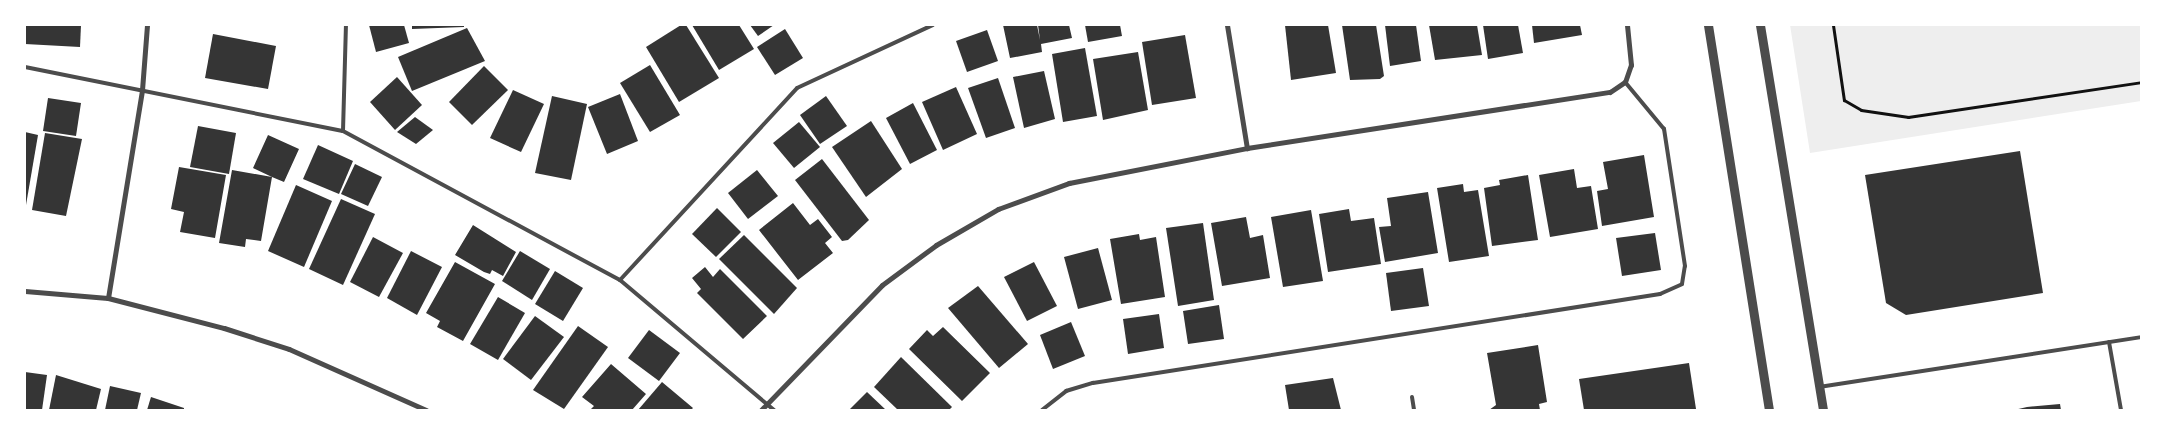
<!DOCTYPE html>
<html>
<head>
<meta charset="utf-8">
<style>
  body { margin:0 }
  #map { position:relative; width:2166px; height:435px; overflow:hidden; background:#fff; font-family:"PT Sans Narrow",sans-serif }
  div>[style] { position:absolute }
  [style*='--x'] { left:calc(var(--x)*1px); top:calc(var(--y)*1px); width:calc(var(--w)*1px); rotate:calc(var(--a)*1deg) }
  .green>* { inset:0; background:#eee }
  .building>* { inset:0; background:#353535 }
  .path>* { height:3px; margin:-1.5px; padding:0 1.5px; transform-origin:1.5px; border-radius:1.5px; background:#111 }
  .service>* { height:4px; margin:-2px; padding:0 2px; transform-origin:2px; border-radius:2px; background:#4c4c4c }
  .minor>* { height:5px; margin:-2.5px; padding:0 2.5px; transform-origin:2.5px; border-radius:2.5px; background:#4c4c4c }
  .tertiary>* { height:9px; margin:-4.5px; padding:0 4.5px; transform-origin:4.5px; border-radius:4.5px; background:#4c4c4c }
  span { translate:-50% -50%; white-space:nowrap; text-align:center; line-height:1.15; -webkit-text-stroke:5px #fff; paint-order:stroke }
  .frame { position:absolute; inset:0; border:26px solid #fff; pointer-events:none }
</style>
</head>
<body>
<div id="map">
  <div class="green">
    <i style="clip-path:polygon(1790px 25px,2141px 25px,2141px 101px,1810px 153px)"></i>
  </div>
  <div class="building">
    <i style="clip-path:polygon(25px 25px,81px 25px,80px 47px,25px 44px)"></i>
    <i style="clip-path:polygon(369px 25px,404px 25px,409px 43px,376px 52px)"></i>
    <i style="clip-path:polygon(412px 25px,464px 25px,464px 27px,412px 29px)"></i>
    <i style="clip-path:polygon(681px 25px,686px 25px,719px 78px,679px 102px,646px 47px)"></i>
    <i style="clip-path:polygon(692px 25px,739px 25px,754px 49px,719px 70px)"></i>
    <i style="clip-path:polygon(750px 25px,774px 25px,758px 36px)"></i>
    <i style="clip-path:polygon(1003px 25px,1037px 25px,1040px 40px,1038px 25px,1069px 25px,1072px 38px,1041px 44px,1042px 52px,1010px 58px)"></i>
    <i style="clip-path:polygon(1085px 25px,1120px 25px,1122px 36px,1088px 42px)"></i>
    <i style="clip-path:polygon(1285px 25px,1328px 25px,1336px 73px,1291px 80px)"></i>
    <i style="clip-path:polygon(1342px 25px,1376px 25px,1384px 76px,1380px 79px,1350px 80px)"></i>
    <i style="clip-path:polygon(1385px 25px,1416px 25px,1421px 61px,1390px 66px)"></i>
    <i style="clip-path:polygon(1429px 25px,1477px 25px,1482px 55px,1435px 60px)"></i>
    <i style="clip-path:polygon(1483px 25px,1518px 25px,1523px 53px,1488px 59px)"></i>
    <i style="clip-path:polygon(1532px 25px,1580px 25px,1582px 35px,1534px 43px)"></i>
    <i style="clip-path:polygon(467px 28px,485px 61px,412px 91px,398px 57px)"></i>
    <i style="clip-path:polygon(785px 29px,803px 58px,775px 75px,757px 47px)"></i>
    <i style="clip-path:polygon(987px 30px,998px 61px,967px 72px,956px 41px)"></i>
    <i style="clip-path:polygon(213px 34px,276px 46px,268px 89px,205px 78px)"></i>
    <i style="clip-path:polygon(1185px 35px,1196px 98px,1152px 105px,1142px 42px)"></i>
    <i style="clip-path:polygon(1085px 48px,1097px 116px,1063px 122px,1052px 54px)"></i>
    <i style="clip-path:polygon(1138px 52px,1148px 110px,1103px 120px,1093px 59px)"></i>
    <i style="clip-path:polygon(650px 65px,680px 115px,650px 132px,620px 83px)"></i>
    <i style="clip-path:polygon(484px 66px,508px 90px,472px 125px,449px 102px)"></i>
    <i style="clip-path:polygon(1044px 71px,1055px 119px,1024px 128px,1013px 77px)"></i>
    <i style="clip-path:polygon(397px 77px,422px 105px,395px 130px,370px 102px)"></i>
    <i style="clip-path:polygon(998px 78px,1015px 128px,986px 138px,968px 88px)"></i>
    <i style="clip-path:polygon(956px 87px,977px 134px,943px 150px,922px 102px)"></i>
    <i style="clip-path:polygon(513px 90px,544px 104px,521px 152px,490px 138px)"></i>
    <i style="clip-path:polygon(620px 94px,638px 141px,607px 154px,588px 107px)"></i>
    <i style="clip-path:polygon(552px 96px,587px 104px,571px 180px,535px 173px)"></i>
    <i style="clip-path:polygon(826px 96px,847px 126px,820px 144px,800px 115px)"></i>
    <i style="clip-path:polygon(48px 98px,81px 103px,76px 136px,43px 131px)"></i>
    <i style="clip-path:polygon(913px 103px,937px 150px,910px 164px,886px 118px)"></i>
    <i style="clip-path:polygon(415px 117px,433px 130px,416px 144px,397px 132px)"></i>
    <i style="clip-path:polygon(871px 121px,902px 169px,866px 197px,832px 147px)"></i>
    <i style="clip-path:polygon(799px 122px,820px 147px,794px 168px,773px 143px)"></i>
    <i style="clip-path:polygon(198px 126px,236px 133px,229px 174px,190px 167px)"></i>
    <i style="clip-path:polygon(25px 132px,38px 135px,26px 205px,25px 205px)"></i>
    <i style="clip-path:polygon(45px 133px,82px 139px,66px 216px,32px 210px)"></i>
    <i style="clip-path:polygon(268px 135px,299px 149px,284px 182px,272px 177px,261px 241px,246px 239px,245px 247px,219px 243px,232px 170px,272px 177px,253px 168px)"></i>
    <i style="clip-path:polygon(318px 145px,353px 161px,339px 194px,303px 179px)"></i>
    <i style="clip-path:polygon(2020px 151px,2043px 293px,1906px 315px,1886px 303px,1865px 175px)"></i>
    <i style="clip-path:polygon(1644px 155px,1654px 217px,1602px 226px,1597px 191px,1608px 189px,1603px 162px)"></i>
    <i style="clip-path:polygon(822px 159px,869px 220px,848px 240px,842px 241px,795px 180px)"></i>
    <i style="clip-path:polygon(355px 164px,382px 177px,368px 206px,341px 194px)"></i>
    <i style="clip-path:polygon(179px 167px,226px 175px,215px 238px,180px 232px,184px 212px,171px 209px)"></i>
    <i style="clip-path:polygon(1574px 169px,1577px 188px,1591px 186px,1598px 229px,1550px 237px,1539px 175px)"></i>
    <i style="clip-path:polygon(757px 170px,778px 196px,748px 219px,728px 193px)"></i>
    <i style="clip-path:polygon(1528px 175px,1538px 240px,1492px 246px,1484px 188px,1500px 185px,1499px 180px)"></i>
    <i style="clip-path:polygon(1463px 184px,1464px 192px,1478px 190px,1489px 256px,1449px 262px,1437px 188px)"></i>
    <i style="clip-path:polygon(296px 185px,332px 201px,304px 267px,268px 251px)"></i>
    <i style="clip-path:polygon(1428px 192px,1438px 253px,1385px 262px,1379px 227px,1391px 226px,1387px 198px)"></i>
    <i style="clip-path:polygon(341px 199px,375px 214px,343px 285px,309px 269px)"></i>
    <i style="clip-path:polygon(793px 203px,810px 225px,818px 219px,832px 237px,825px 243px,833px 253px,798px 280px,759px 230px)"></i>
    <i style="clip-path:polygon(717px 208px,741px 232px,716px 257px,692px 234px)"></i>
    <i style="clip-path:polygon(1349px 209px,1351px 221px,1374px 218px,1381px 264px,1328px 272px,1319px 214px)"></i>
    <i style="clip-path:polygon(1311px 210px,1323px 281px,1283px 287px,1271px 217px)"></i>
    <i style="clip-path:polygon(1246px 217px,1250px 238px,1263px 235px,1270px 278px,1222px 286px,1211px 223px)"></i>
    <i style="clip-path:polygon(1203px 223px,1214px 300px,1178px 306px,1166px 228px)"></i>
    <i style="clip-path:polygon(473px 225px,516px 252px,503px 276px,492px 270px,490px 274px,484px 272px,455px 255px)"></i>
    <i style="clip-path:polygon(1655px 233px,1661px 270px,1622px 276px,1616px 238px)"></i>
    <i style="clip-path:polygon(1139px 234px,1140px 240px,1156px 237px,1165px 297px,1121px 304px,1110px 239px)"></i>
    <i style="clip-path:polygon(744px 235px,797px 288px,774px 314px,719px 259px)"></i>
    <i style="clip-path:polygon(373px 237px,403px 253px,379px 297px,350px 282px)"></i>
    <i style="clip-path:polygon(1098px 248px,1112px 300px,1078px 309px,1064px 257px)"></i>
    <i style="clip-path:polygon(411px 251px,442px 267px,417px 315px,387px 298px)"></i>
    <i style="clip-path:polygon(520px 251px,550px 269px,532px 300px,502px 281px)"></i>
    <i style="clip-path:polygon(455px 262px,495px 284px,463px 341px,437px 327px,440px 321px,426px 313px)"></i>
    <i style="clip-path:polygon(1034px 262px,1057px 306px,1027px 321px,1004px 277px)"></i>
    <i style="clip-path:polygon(705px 267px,713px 277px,720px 269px,767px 316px,743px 339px,697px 293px,701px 289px,692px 278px)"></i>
    <i style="clip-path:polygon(1423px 268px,1429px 306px,1391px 311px,1386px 273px)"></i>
    <i style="clip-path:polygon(555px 271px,583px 288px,563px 321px,535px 304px)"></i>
    <i style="clip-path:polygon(978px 286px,1028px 344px,999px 368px,948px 308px)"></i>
    <i style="clip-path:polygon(498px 297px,525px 313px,498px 360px,470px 344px)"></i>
    <i style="clip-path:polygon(1219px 305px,1224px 339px,1188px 344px,1183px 311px)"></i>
    <i style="clip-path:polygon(1159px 314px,1164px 348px,1128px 354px,1123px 319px)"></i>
    <i style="clip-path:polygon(535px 316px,564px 337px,531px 380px,503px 359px)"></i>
    <i style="clip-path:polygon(1071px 322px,1085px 356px,1053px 369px,1040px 335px)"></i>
    <i style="clip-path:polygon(578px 326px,608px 347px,564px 409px,533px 390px)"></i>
    <i style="clip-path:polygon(943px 327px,990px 373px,962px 401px,909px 349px,927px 330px,933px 336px)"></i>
    <i style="clip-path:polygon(649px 330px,680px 353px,659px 381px,628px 358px)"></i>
    <i style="clip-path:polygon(1538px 345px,1547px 402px,1539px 404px,1540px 410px,1489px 410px,1496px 405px,1487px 353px)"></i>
    <i style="clip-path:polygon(901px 357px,952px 407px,949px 410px,898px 410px,874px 387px)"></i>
    <i style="clip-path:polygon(1689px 363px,1696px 409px,1584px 410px,1579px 379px)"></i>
    <i style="clip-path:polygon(611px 364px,646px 394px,632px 410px,590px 410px,594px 406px,582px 397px)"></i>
    <i style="clip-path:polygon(25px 372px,47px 375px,42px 410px,25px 410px)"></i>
    <i style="clip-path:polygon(56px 375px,101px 389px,96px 410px,49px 410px)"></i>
    <i style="clip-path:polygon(1333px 378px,1341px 410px,1289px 410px,1285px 385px)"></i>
    <i style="clip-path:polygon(662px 382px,693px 408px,691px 410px,638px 410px)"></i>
    <i style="clip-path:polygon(110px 386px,141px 393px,137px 410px,105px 410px)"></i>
    <i style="clip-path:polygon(867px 392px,886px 410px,849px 410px)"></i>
    <i style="clip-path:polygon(151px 397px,184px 408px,184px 410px,147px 410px)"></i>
    <i style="clip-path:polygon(2060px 404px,2061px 410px,2014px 410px,2027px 407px)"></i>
  </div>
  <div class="path">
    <i style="--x:1833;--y:25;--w:76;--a:81.7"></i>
    <i style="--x:1844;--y:100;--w:20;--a:30"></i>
    <i style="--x:1861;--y:110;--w:48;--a:8.5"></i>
    <i style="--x:1908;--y:117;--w:236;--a:-8.5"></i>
  </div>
  <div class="service">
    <i style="--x:25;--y:67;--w:324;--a:11.4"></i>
    <i style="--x:343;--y:131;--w:315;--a:28.3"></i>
    <i style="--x:620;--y:280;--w:202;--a:40.2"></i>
    <i style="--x:343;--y:131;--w:106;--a:-88.4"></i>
    <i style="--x:620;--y:280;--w:261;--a:-47.3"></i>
    <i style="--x:797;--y:88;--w:150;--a:-24.9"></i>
    <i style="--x:2109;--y:342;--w:69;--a:80"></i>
    <i style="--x:1819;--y:387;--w:326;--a:-8.8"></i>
    <i style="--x:1412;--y:397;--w:13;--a:81"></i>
    <i style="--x:1042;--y:410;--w:31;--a:-38"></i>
    <i style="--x:1066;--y:391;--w:28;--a:-17"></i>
    <i style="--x:1093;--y:383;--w:574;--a:-8.92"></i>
    <i style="--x:1660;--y:294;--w:24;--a:-24"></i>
    <i style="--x:1682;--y:284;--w:18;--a:-81"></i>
    <i style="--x:1685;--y:266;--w:139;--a:-98.7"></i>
    <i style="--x:1664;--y:129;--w:61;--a:-129.7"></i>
  </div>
  <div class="minor">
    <i style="--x:1227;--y:25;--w:125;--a:80.8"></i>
    <i style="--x:25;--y:291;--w:83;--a:4.8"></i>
    <i style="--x:108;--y:298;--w:120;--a:14.5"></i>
    <i style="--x:224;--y:328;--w:68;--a:17.9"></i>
    <i style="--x:289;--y:349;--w:150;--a:24"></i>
    <i style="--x:108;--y:298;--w:211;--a:-80.7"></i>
    <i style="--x:142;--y:90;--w:65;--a:-85.6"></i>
    <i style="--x:761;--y:410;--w:174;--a:-45.9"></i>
    <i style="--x:882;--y:285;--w:67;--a:-36.5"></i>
    <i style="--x:936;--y:245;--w:72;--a:-30.1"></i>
    <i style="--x:998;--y:209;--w:76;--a:-20.1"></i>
    <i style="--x:1069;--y:183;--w:181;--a:-11.1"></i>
    <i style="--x:1247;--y:148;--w:367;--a:-8.8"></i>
    <i style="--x:1610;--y:92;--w:18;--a:-34"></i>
    <i style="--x:1625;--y:82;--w:18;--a:-71"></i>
    <i style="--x:1631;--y:65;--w:40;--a:-95.7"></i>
  </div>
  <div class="tertiary">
    <i style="--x:1708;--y:25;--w:390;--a:81"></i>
    <i style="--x:1760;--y:25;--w:390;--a:80.7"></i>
  </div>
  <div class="frame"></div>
</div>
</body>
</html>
